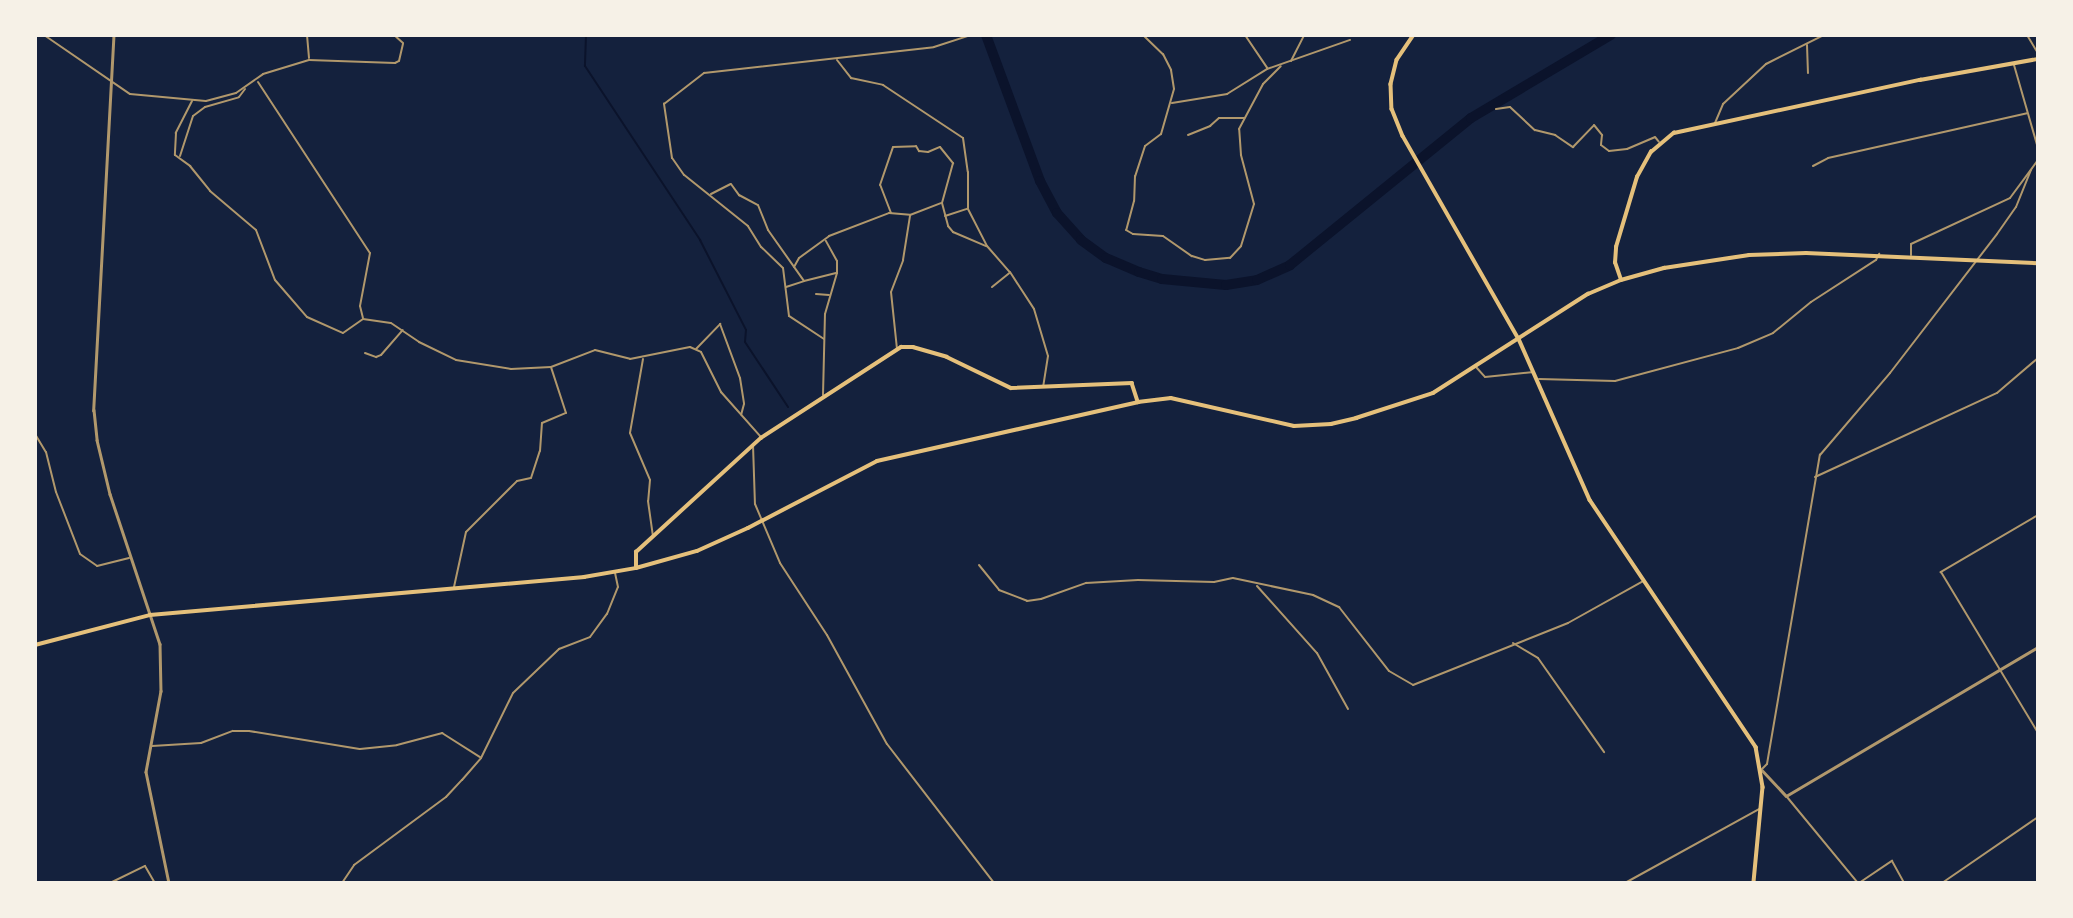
<!DOCTYPE html>
<html>
<head>
<meta charset="utf-8">
<style>
  body { margin:0 }
  #map { position:relative; width:2073px; height:918px; overflow:hidden; background:#14213d; font-family:"Fira Sans",sans-serif }
  div>[style] { position:absolute }
  [style*='--x'] { left:calc(var(--x)*1px); top:calc(var(--y)*1px); width:calc(var(--w)*1px); rotate:calc(var(--a)*1deg) }
  .stream>* { height:2px; margin:-1px; padding:0 1px; transform-origin:1px; border-radius:1px; background:#0b132b }
  .river>* { height:10px; margin:-5px; padding:0 5px; transform-origin:5px; border-radius:5px; background:#0b132b }
  .minor>* { height:2px; margin:-1px; padding:0 1px; transform-origin:1px; border-radius:1px; background:#b1986c }
  .tertiary>* { height:2.5px; margin:-1.25px; padding:0 1.25px; transform-origin:1.25px; border-radius:1.25px; background:#b1986c }
  .primary>* { height:3.5px; margin:-1.75px; padding:0 1.75px; transform-origin:1.75px; border-radius:1.75px; background:#e5c07b }
  span { translate:-50% -50%; white-space:nowrap; text-align:center; line-height:1.15; -webkit-text-stroke:5px #f6f1e7; paint-order:stroke }
  .frame { position:absolute; inset:0; border:37px solid #f6f1e7; pointer-events:none }
</style>
</head>
<body>
<div id="map">
  <div class="stream">
    <i style="--x:586;--y:35;--w:31;--a:92"></i>
    <i style="--x:585;--y:66;--w:209;--a:56.5"></i>
    <i style="--x:700;--y:240;--w:101;--a:62.9"></i>
    <i style="--x:746;--y:330;--w:12;--a:95"></i>
    <i style="--x:745;--y:342;--w:78;--a:56.5"></i>
  </div>
  <div class="river">
    <i style="--x:986;--y:35;--w:156;--a:69.7"></i>
    <i style="--x:1040;--y:181;--w:36;--a:62"></i>
    <i style="--x:1057;--y:213;--w:36;--a:48"></i>
    <i style="--x:1081;--y:240;--w:31;--a:36"></i>
    <i style="--x:1106;--y:258;--w:36;--a:23"></i>
    <i style="--x:1139;--y:272;--w:24;--a:17"></i>
    <i style="--x:1162;--y:279;--w:64;--a:5.4"></i>
    <i style="--x:1226;--y:285;--w:31;--a:-9"></i>
    <i style="--x:1257;--y:280;--w:36;--a:-24"></i>
    <i style="--x:1290;--y:265;--w:233;--a:-39.1"></i>
    <i style="--x:1471;--y:118;--w:163;--a:-30.7"></i>
  </div>
  <div class="minor">
    <i style="--x:44;--y:35;--w:104;--a:34.5"></i>
    <i style="--x:130;--y:94;--w:76;--a:5.3"></i>
    <i style="--x:206;--y:101;--w:31;--a:-15"></i>
    <i style="--x:236;--y:93;--w:33;--a:-35"></i>
    <i style="--x:263;--y:74;--w:48;--a:-16.9"></i>
    <i style="--x:309;--y:60;--w:86;--a:2"></i>
    <i style="--x:395;--y:63;--w:4;--a:-27"></i>
    <i style="--x:399;--y:61;--w:18;--a:-77"></i>
    <i style="--x:403;--y:43;--w:12;--a:-138"></i>
    <i style="--x:307;--y:35;--w:23;--a:85"></i>
    <i style="--x:1143;--y:35;--w:28;--a:44"></i>
    <i style="--x:1163;--y:54;--w:18;--a:63"></i>
    <i style="--x:1171;--y:70;--w:19;--a:81"></i>
    <i style="--x:1174;--y:89;--w:47;--a:106.1"></i>
    <i style="--x:1161;--y:134;--w:20;--a:143"></i>
    <i style="--x:1145;--y:146;--w:32;--a:108"></i>
    <i style="--x:1135;--y:176;--w:25;--a:92"></i>
    <i style="--x:1134;--y:201;--w:30;--a:105"></i>
    <i style="--x:1126;--y:230;--w:8;--a:30"></i>
    <i style="--x:1133;--y:234;--w:30;--a:4"></i>
    <i style="--x:1163;--y:236;--w:35;--a:35"></i>
    <i style="--x:1192;--y:256;--w:14;--a:17"></i>
    <i style="--x:1205;--y:260;--w:25;--a:-5"></i>
    <i style="--x:1230;--y:258;--w:16;--a:-47"></i>
    <i style="--x:1241;--y:246;--w:44;--a:-72.8"></i>
    <i style="--x:1254;--y:204;--w:51;--a:-104.9"></i>
    <i style="--x:1241;--y:155;--w:26;--a:-94"></i>
    <i style="--x:1239;--y:129;--w:51;--a:-61.9"></i>
    <i style="--x:1263;--y:84;--w:25;--a:-45"></i>
    <i style="--x:1245;--y:35;--w:40;--a:56"></i>
    <i style="--x:2027;--y:35;--w:21;--a:59"></i>
    <i style="--x:1807;--y:45;--w:28;--a:88"></i>
    <i style="--x:837;--y:60;--w:23;--a:52"></i>
    <i style="--x:851;--y:78;--w:33;--a:12"></i>
    <i style="--x:883;--y:85;--w:96;--a:33.5"></i>
    <i style="--x:963;--y:138;--w:34;--a:82"></i>
    <i style="--x:968;--y:172;--w:37;--a:90"></i>
    <i style="--x:968;--y:209;--w:42;--a:62.8"></i>
    <i style="--x:987;--y:246;--w:35;--a:49"></i>
    <i style="--x:1010;--y:272;--w:44;--a:57"></i>
    <i style="--x:1034;--y:309;--w:49;--a:73.4"></i>
    <i style="--x:1048;--y:356;--w:30;--a:99"></i>
    <i style="--x:1291;--y:61;--w:29;--a:-63"></i>
    <i style="--x:2014;--y:65;--w:86;--a:73.9"></i>
    <i style="--x:258;--y:82;--w:204;--a:56.8"></i>
    <i style="--x:370;--y:253;--w:54;--a:100.7"></i>
    <i style="--x:360;--y:306;--w:12;--a:76"></i>
    <i style="--x:192;--y:101;--w:36;--a:117"></i>
    <i style="--x:176;--y:133;--w:22;--a:93"></i>
    <i style="--x:175;--y:155;--w:19;--a:36"></i>
    <i style="--x:190;--y:166;--w:32;--a:51"></i>
    <i style="--x:210;--y:191;--w:60;--a:40.3"></i>
    <i style="--x:256;--y:230;--w:53;--a:69.2"></i>
    <i style="--x:275;--y:280;--w:49;--a:49.1"></i>
    <i style="--x:307;--y:317;--w:39;--a:24"></i>
    <i style="--x:343;--y:333;--w:24;--a:-35"></i>
    <i style="--x:363;--y:319;--w:28;--a:8"></i>
    <i style="--x:391;--y:323;--w:34;--a:34"></i>
    <i style="--x:419;--y:342;--w:41;--a:25.9"></i>
    <i style="--x:456;--y:360;--w:56;--a:9.3"></i>
    <i style="--x:511;--y:369;--w:40;--a:-2.9"></i>
    <i style="--x:551;--y:367;--w:47;--a:-21.1"></i>
    <i style="--x:595;--y:350;--w:36;--a:14"></i>
    <i style="--x:630;--y:359;--w:61;--a:-11.3"></i>
    <i style="--x:690;--y:347;--w:12;--a:24"></i>
    <i style="--x:701;--y:352;--w:45;--a:63.4"></i>
    <i style="--x:721;--y:392;--w:60;--a:48.4"></i>
    <i style="--x:1172;--y:103;--w:56;--a:-9.3"></i>
    <i style="--x:1227;--y:94;--w:47;--a:-32"></i>
    <i style="--x:1267;--y:69;--w:88;--a:-19.3"></i>
    <i style="--x:1496;--y:109;--w:14;--a:-8"></i>
    <i style="--x:1510;--y:107;--w:34;--a:43"></i>
    <i style="--x:1535;--y:130;--w:21;--a:14"></i>
    <i style="--x:1555;--y:135;--w:22;--a:34"></i>
    <i style="--x:1573;--y:147;--w:30;--a:-46"></i>
    <i style="--x:1594;--y:125;--w:13;--a:51"></i>
    <i style="--x:1602;--y:135;--w:10;--a:96"></i>
    <i style="--x:1601;--y:145;--w:10;--a:37"></i>
    <i style="--x:1609;--y:151;--w:18;--a:-6"></i>
    <i style="--x:1627;--y:149;--w:30;--a:-23"></i>
    <i style="--x:1655;--y:137;--w:6;--a:51"></i>
    <i style="--x:1715;--y:123;--w:21;--a:-67"></i>
    <i style="--x:1723;--y:104;--w:59;--a:-42.9"></i>
    <i style="--x:1766;--y:64;--w:65;--a:-26.6"></i>
    <i style="--x:1188;--y:135;--w:24;--a:-22"></i>
    <i style="--x:1210;--y:126;--w:12;--a:-42"></i>
    <i style="--x:1219;--y:118;--w:25;--a:0"></i>
    <i style="--x:180;--y:156;--w:42;--a:-72"></i>
    <i style="--x:193;--y:116;--w:15;--a:-37"></i>
    <i style="--x:205;--y:107;--w:35;--a:-16"></i>
    <i style="--x:239;--y:97;--w:10;--a:-53"></i>
    <i style="--x:1813;--y:166;--w:17;--a:-28"></i>
    <i style="--x:1828;--y:158;--w:204;--a:-12.7"></i>
    <i style="--x:711;--y:194;--w:22;--a:-27"></i>
    <i style="--x:731;--y:184;--w:14;--a:54"></i>
    <i style="--x:739;--y:195;--w:21;--a:28"></i>
    <i style="--x:758;--y:205;--w:27;--a:68"></i>
    <i style="--x:768;--y:230;--w:62;--a:54.8"></i>
    <i style="--x:804;--y:281;--w:34;--a:-14"></i>
    <i style="--x:891;--y:213;--w:30;--a:-111"></i>
    <i style="--x:880;--y:185;--w:40;--a:-71.1"></i>
    <i style="--x:893;--y:147;--w:23;--a:-2"></i>
    <i style="--x:916;--y:146;--w:6;--a:59"></i>
    <i style="--x:919;--y:151;--w:9;--a:6"></i>
    <i style="--x:928;--y:152;--w:13;--a:-23"></i>
    <i style="--x:940;--y:147;--w:21;--a:51"></i>
    <i style="--x:953;--y:163;--w:41;--a:105.4"></i>
    <i style="--x:942;--y:203;--w:24;--a:75"></i>
    <i style="--x:948;--y:226;--w:8;--a:50"></i>
    <i style="--x:953;--y:232;--w:36;--a:23"></i>
    <i style="--x:945;--y:216;--w:23;--a:-18"></i>
    <i style="--x:1911;--y:255;--w:11;--a:-90"></i>
    <i style="--x:1911;--y:244;--w:109;--a:-24.9"></i>
    <i style="--x:2010;--y:198;--w:47;--a:-53.6"></i>
    <i style="--x:794;--y:267;--w:10;--a:-61"></i>
    <i style="--x:799;--y:258;--w:37;--a:-36"></i>
    <i style="--x:829;--y:236;--w:64;--a:-21"></i>
    <i style="--x:889;--y:213;--w:21;--a:5"></i>
    <i style="--x:910;--y:215;--w:33;--a:-21"></i>
    <i style="--x:786;--y:287;--w:19;--a:-18"></i>
    <i style="--x:992;--y:287;--w:22;--a:-39"></i>
    <i style="--x:816;--y:294;--w:13;--a:4"></i>
    <i style="--x:824;--y:339;--w:42;--a:-146.7"></i>
    <i style="--x:789;--y:316;--w:48;--a:-97.1"></i>
    <i style="--x:783;--y:268;--w:30;--a:-136"></i>
    <i style="--x:761;--y:247;--w:25;--a:-122"></i>
    <i style="--x:748;--y:226;--w:82;--a:-141.4"></i>
    <i style="--x:684;--y:175;--w:21;--a:-125"></i>
    <i style="--x:672;--y:158;--w:55;--a:-98.4"></i>
    <i style="--x:664;--y:104;--w:51;--a:-37.8"></i>
    <i style="--x:704;--y:73;--w:231;--a:-6.4"></i>
    <i style="--x:934;--y:47;--w:40;--a:-18"></i>
    <i style="--x:696;--y:349;--w:35;--a:-46"></i>
    <i style="--x:720;--y:324;--w:58;--a:69.7"></i>
    <i style="--x:740;--y:378;--w:26;--a:81"></i>
    <i style="--x:744;--y:404;--w:11;--a:105"></i>
    <i style="--x:897;--y:349;--w:57;--a:-96"></i>
    <i style="--x:891;--y:292;--w:34;--a:-69"></i>
    <i style="--x:903;--y:260;--w:45;--a:-81"></i>
    <i style="--x:365;--y:353;--w:12;--a:20"></i>
    <i style="--x:376;--y:357;--w:5;--a:-22"></i>
    <i style="--x:381;--y:355;--w:33;--a:-49"></i>
    <i style="--x:643;--y:359;--w:75;--a:100"></i>
    <i style="--x:630;--y:433;--w:51;--a:66.9"></i>
    <i style="--x:650;--y:480;--w:21;--a:95"></i>
    <i style="--x:648;--y:501;--w:34;--a:82"></i>
    <i style="--x:1476;--y:367;--w:13;--a:48"></i>
    <i style="--x:1485;--y:377;--w:49;--a:-5.8"></i>
    <i style="--x:1539;--y:379;--w:76;--a:1.5"></i>
    <i style="--x:1615;--y:381;--w:127;--a:-15"></i>
    <i style="--x:1738;--y:348;--w:38;--a:-23"></i>
    <i style="--x:1773;--y:333;--w:49;--a:-39.2"></i>
    <i style="--x:1811;--y:302;--w:77;--a:-32.9"></i>
    <i style="--x:1876;--y:260;--w:7;--a:-63"></i>
    <i style="--x:823;--y:395;--w:81;--a:-88.6"></i>
    <i style="--x:825;--y:314;--w:43;--a:-73.7"></i>
    <i style="--x:837;--y:273;--w:12;--a:-90"></i>
    <i style="--x:837;--y:261;--w:23;--a:-119"></i>
    <i style="--x:35;--y:434;--w:21;--a:59"></i>
    <i style="--x:46;--y:452;--w:41;--a:76"></i>
    <i style="--x:56;--y:492;--w:66;--a:68.8"></i>
    <i style="--x:80;--y:554;--w:21;--a:35"></i>
    <i style="--x:97;--y:566;--w:33;--a:-14"></i>
    <i style="--x:753;--y:445;--w:59;--a:88.1"></i>
    <i style="--x:755;--y:504;--w:64;--a:67"></i>
    <i style="--x:780;--y:563;--w:86;--a:56.9"></i>
    <i style="--x:827;--y:635;--w:124;--a:61.2"></i>
    <i style="--x:887;--y:744;--w:175;--a:52.4"></i>
    <i style="--x:1815;--y:477;--w:200;--a:-24.8"></i>
    <i style="--x:1997;--y:393;--w:54;--a:-40.5"></i>
    <i style="--x:2038;--y:515;--w:113;--a:149.6"></i>
    <i style="--x:1941;--y:572;--w:188;--a:58.9"></i>
    <i style="--x:979;--y:565;--w:32;--a:51"></i>
    <i style="--x:999;--y:590;--w:30;--a:21"></i>
    <i style="--x:1027;--y:601;--w:14;--a:-8"></i>
    <i style="--x:1041;--y:599;--w:48;--a:-19.6"></i>
    <i style="--x:1086;--y:583;--w:52;--a:-3.3"></i>
    <i style="--x:1138;--y:580;--w:76;--a:1.5"></i>
    <i style="--x:1214;--y:582;--w:19;--a:-12"></i>
    <i style="--x:1233;--y:578;--w:82;--a:12"></i>
    <i style="--x:1313;--y:595;--w:29;--a:25"></i>
    <i style="--x:1339;--y:607;--w:81;--a:52"></i>
    <i style="--x:1389;--y:671;--w:28;--a:30"></i>
    <i style="--x:1413;--y:685;--w:167;--a:-21.8"></i>
    <i style="--x:1568;--y:623;--w:86;--a:-29.2"></i>
    <i style="--x:1257;--y:586;--w:90;--a:48.2"></i>
    <i style="--x:1317;--y:653;--w:64;--a:61"></i>
    <i style="--x:454;--y:587;--w:56;--a:-77.7"></i>
    <i style="--x:466;--y:532;--w:72;--a:-45"></i>
    <i style="--x:517;--y:481;--w:14;--a:-12"></i>
    <i style="--x:531;--y:478;--w:28;--a:-72"></i>
    <i style="--x:540;--y:451;--w:28;--a:-86"></i>
    <i style="--x:542;--y:423;--w:26;--a:-23"></i>
    <i style="--x:566;--y:413;--w:48;--a:-108.1"></i>
    <i style="--x:1513;--y:643;--w:29;--a:31"></i>
    <i style="--x:1538;--y:658;--w:115;--a:54.9"></i>
    <i style="--x:152;--y:746;--w:49;--a:-3.5"></i>
    <i style="--x:201;--y:743;--w:34;--a:-21"></i>
    <i style="--x:233;--y:731;--w:16;--a:0"></i>
    <i style="--x:249;--y:731;--w:112;--a:9.2"></i>
    <i style="--x:360;--y:749;--w:37;--a:-6"></i>
    <i style="--x:397;--y:745;--w:47;--a:-14.9"></i>
    <i style="--x:442;--y:733;--w:45;--a:32.3"></i>
    <i style="--x:1762;--y:769;--w:7;--a:-45"></i>
    <i style="--x:1767;--y:764;--w:314;--a:-80.3"></i>
    <i style="--x:1820;--y:455;--w:108;--a:-49.5"></i>
    <i style="--x:1890;--y:373;--w:175;--a:-52.4"></i>
    <i style="--x:1997;--y:234;--w:33;--a:-55"></i>
    <i style="--x:2016;--y:207;--w:40;--a:-68"></i>
    <i style="--x:1787;--y:797;--w:112;--a:50.5"></i>
    <i style="--x:110;--y:883;--w:39;--a:-26"></i>
    <i style="--x:145;--y:866;--w:20;--a:60"></i>
    <i style="--x:342;--y:883;--w:22;--a:-56"></i>
    <i style="--x:354;--y:865;--w:114;--a:-36.5"></i>
    <i style="--x:446;--y:797;--w:23;--a:-47"></i>
    <i style="--x:462;--y:780;--w:29;--a:-49"></i>
    <i style="--x:481;--y:758;--w:72;--a:-63.8"></i>
    <i style="--x:513;--y:693;--w:64;--a:-43.7"></i>
    <i style="--x:559;--y:649;--w:33;--a:-21"></i>
    <i style="--x:590;--y:637;--w:29;--a:-54"></i>
    <i style="--x:607;--y:614;--w:29;--a:-68"></i>
    <i style="--x:618;--y:587;--w:14;--a:-102"></i>
    <i style="--x:1625;--y:883;--w:153;--a:-28.9"></i>
    <i style="--x:1859;--y:883;--w:40;--a:-34"></i>
    <i style="--x:1892;--y:861;--w:25;--a:61"></i>
    <i style="--x:1942;--y:883;--w:116;--a:-34.5"></i>
  </div>
  <div class="tertiary">
    <i style="--x:114;--y:35;--w:376;--a:93.1"></i>
    <i style="--x:94;--y:410;--w:30;--a:84"></i>
    <i style="--x:97;--y:440;--w:56;--a:76.5"></i>
    <i style="--x:110;--y:494;--w:158;--a:71.6"></i>
    <i style="--x:160;--y:644;--w:47;--a:88.8"></i>
    <i style="--x:161;--y:691;--w:82;--a:100.5"></i>
    <i style="--x:146;--y:772;--w:113;--a:78.3"></i>
    <i style="--x:1762;--y:770;--w:35;--a:47"></i>
    <i style="--x:1786;--y:796;--w:293;--a:-30.6"></i>
  </div>
  <div class="primary">
    <i style="--x:1414;--y:35;--w:30;--a:124"></i>
    <i style="--x:1397;--y:60;--w:25;--a:104"></i>
    <i style="--x:1391;--y:84;--w:25;--a:88"></i>
    <i style="--x:1392;--y:109;--w:29;--a:68"></i>
    <i style="--x:1403;--y:136;--w:234;--a:60.3"></i>
    <i style="--x:1519;--y:339;--w:176;--a:66.2"></i>
    <i style="--x:1590;--y:500;--w:298;--a:56.1"></i>
    <i style="--x:1756;--y:747;--w:41;--a:80.1"></i>
    <i style="--x:1763;--y:787;--w:96;--a:95.4"></i>
    <i style="--x:1621;--y:280;--w:18;--a:-109"></i>
    <i style="--x:1615;--y:263;--w:16;--a:-86"></i>
    <i style="--x:1616;--y:247;--w:73;--a:-73.3"></i>
    <i style="--x:1637;--y:177;--w:29;--a:-61"></i>
    <i style="--x:1651;--y:152;--w:30;--a:-40"></i>
    <i style="--x:1674;--y:133;--w:252;--a:-12.2"></i>
    <i style="--x:1920;--y:80;--w:120;--a:-10.1"></i>
    <i style="--x:636;--y:568;--w:16;--a:-90"></i>
    <i style="--x:636;--y:552;--w:169;--a:-42.4"></i>
    <i style="--x:761;--y:438;--w:167;--a:-33"></i>
    <i style="--x:901;--y:347;--w:12;--a:0"></i>
    <i style="--x:913;--y:347;--w:35;--a:16"></i>
    <i style="--x:947;--y:357;--w:71;--a:25.8"></i>
    <i style="--x:1011;--y:388;--w:121;--a:-2.4"></i>
    <i style="--x:1132;--y:383;--w:20;--a:72"></i>
    <i style="--x:35;--y:645;--w:119;--a:-14.6"></i>
    <i style="--x:150;--y:615;--w:436;--a:-5"></i>
    <i style="--x:584;--y:577;--w:53;--a:-9.8"></i>
    <i style="--x:636;--y:568;--w:63;--a:-15.6"></i>
    <i style="--x:697;--y:551;--w:56;--a:-24.3"></i>
    <i style="--x:748;--y:528;--w:145;--a:-27.4"></i>
    <i style="--x:877;--y:461;--w:268;--a:-12.7"></i>
    <i style="--x:1138;--y:402;--w:33;--a:-7"></i>
    <i style="--x:1171;--y:398;--w:126;--a:12.8"></i>
    <i style="--x:1294;--y:426;--w:37;--a:-3"></i>
    <i style="--x:1331;--y:424;--w:26;--a:-13"></i>
    <i style="--x:1356;--y:418;--w:81;--a:-18"></i>
    <i style="--x:1433;--y:393;--w:184;--a:-32.6"></i>
    <i style="--x:1588;--y:294;--w:36;--a:-23"></i>
    <i style="--x:1621;--y:280;--w:45;--a:-15.6"></i>
    <i style="--x:1664;--y:268;--w:86;--a:-8.7"></i>
    <i style="--x:1749;--y:255;--w:57;--a:-2"></i>
    <i style="--x:1806;--y:253;--w:232;--a:2.5"></i>
  </div>
  <div class="frame"></div>
</div>
</body>
</html>
